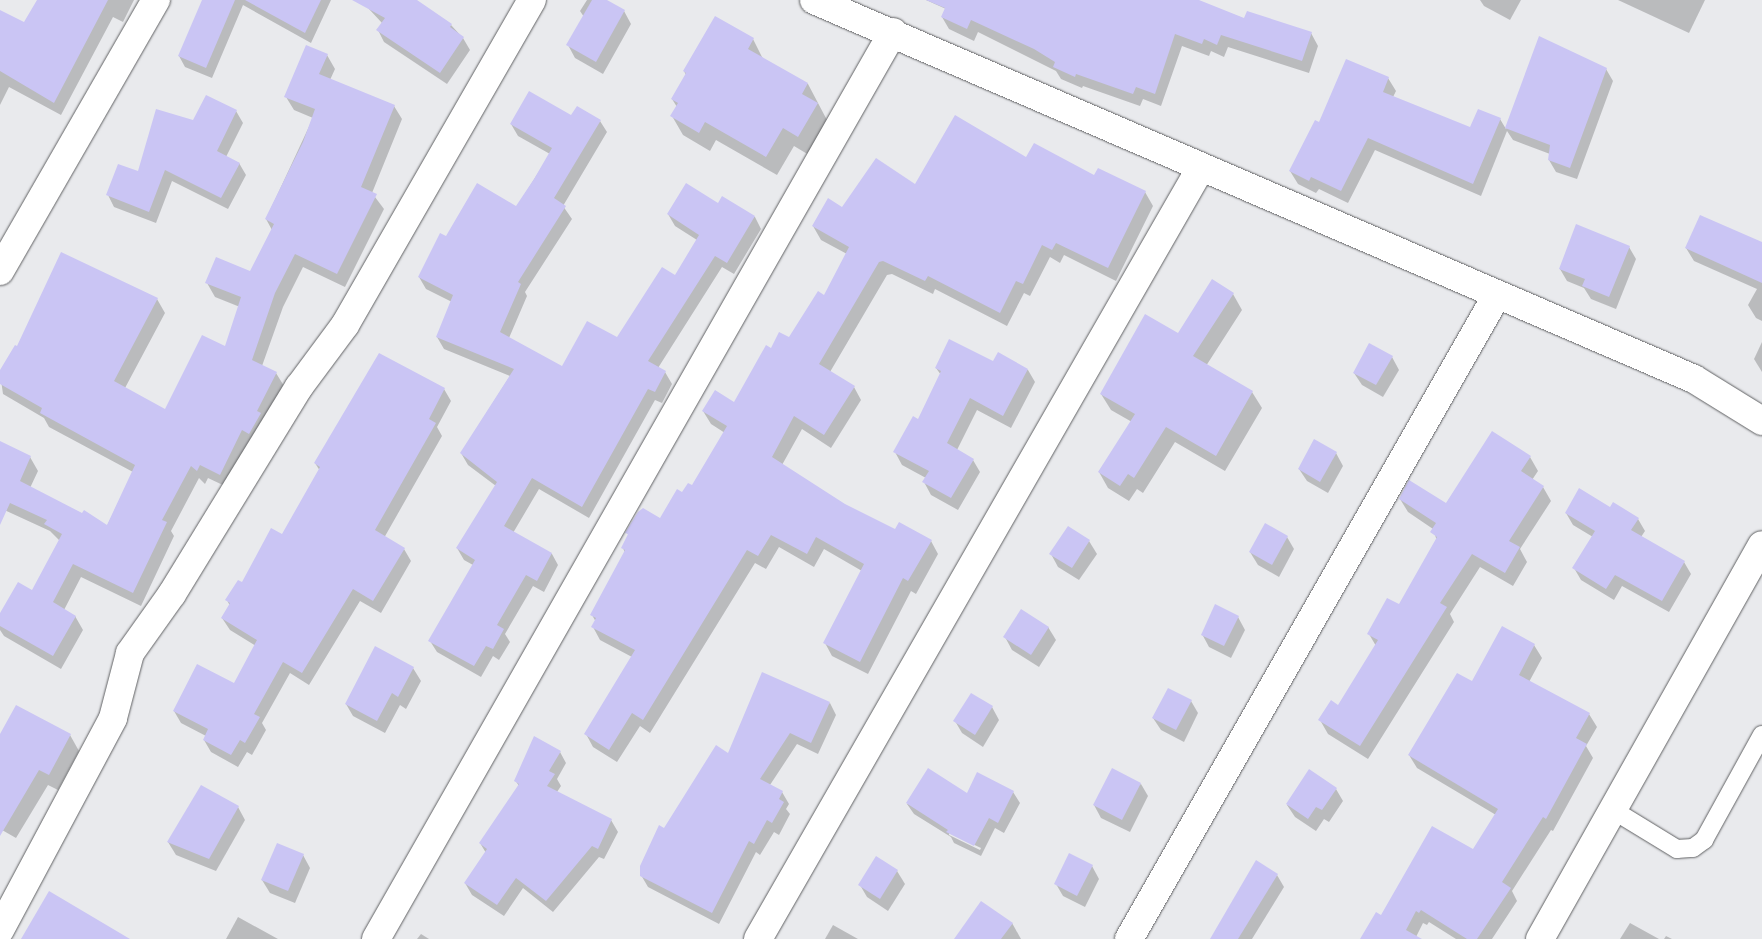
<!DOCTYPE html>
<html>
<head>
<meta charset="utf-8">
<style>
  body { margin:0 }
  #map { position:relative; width:1762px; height:939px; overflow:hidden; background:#e9eaed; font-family:Overpass,sans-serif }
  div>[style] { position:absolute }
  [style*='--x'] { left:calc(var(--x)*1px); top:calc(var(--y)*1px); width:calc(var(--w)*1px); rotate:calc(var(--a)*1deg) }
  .shadow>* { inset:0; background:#0003 }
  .building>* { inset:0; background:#cac5f4 }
  .roads { filter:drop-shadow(0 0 1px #606163) drop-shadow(0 0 1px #606163) }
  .service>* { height:18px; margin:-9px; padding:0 9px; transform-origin:9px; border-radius:9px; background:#fff }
  .minor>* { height:28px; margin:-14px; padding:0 14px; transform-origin:14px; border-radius:14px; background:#fff }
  span { translate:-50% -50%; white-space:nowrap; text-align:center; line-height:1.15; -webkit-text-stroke:4px #e9eaed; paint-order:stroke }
</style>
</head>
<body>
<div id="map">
  <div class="shadow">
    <i style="clip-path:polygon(38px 0,134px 0,123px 22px,113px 17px,61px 115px,9px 87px,0 105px,0 12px,24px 24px)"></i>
    <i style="clip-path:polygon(203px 0,331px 0,311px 43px,243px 5px,212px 78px,185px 67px,179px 56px)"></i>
    <i style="clip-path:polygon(374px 0,414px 0,451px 25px,463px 38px,470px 50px,447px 84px,384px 42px,378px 30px,382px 23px,369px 9px)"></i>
    <i style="clip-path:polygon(587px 0,605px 0,624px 11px,631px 24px,603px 74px,575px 58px,568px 45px,584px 17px,580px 11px)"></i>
    <i style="clip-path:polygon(926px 0,1195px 0,1245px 19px,1311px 33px,1318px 46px,1309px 73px,1228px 47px,1224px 57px,1211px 51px,1209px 56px,1182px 46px,1161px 106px,1143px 99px,1140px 106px,1083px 86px,1082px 88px,1061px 79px,1056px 71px,978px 32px,974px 41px,949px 29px,942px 17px,946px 9px)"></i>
    <i style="clip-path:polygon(1480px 0,1521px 0,1510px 20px,1484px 6px)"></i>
    <i style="clip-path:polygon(1618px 0,1705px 0,1689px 33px)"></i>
    <i style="clip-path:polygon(1540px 38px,1606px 69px,1613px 81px,1577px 179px,1556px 172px,1549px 160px,1550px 154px,1513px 140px,1507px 131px,1481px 196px,1375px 150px,1348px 203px,1319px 189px,1316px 193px,1298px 184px,1290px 171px,1320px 124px,1388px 78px,1396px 91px,1393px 97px,1471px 129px,1500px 119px,1506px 129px)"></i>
    <i style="clip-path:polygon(753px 39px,763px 59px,808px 84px,828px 122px,809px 155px,794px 146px,777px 175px,716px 140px,710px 151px,683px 135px,672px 116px,677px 107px,672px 99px,686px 75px,684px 71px)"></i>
    <i style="clip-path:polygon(327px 55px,335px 69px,330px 80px,394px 106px,402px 119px,372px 193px,384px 209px,345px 287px,303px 267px,283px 307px,262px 366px,276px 373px,284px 386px,227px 487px,208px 478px,205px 484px,199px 478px,171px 531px,174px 536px,141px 606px,81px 577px,64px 610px,75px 616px,83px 630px,61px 669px,4px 636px,0 630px,0 615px,32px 592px,60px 541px,50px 531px,0 508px,0 443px,30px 457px,38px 471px,30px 488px,107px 526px,133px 472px,49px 427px,44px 418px,3px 394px,0 373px,157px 299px,165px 313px,125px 388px,165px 411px,226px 348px,240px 307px,215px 297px,207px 283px,251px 272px,272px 230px,266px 219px,313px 118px,294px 110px,286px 97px)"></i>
    <i style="clip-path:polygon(236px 111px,243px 123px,226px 157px,239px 163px,246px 175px,228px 209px,172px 181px,156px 223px,114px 207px,108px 195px,138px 172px,194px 121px)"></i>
    <i style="clip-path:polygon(572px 116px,600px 121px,607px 132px,563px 206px,572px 219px,525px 292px,527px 296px,509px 338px,563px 368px,617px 338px,675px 277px,697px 240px,675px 226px,668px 214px,718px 205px,755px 217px,761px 229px,734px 274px,722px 267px,658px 368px,665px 372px,672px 384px,662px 403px,655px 400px,589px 518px,539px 489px,513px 533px,552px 554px,558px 565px,544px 592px,533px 586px,505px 634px,510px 642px,499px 660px,493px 656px,481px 677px,437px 652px,430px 641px,473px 565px,464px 560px,457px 548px,496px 486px,468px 465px,461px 453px,510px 376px,444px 349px,437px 337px,452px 302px,426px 289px,419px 277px,447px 238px,516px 208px,550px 154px,518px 136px,511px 124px)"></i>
    <i style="clip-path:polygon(1026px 159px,1145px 192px,1153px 206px,1116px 281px,1064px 255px,1060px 263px,1050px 257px,1030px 296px,1024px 293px,1007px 326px,935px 289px,933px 294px,892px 274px,887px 275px,830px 372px,854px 387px,861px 400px,831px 448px,802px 429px,782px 465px,845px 505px,896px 531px,931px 541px,938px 554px,916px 594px,911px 591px,868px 674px,832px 656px,825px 643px,862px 571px,824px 549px,814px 567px,779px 547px,766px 569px,755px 563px,650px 733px,640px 726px,617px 762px,593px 747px,586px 734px,632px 657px,600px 640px,593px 627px,596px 622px,592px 615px,625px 553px,623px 548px,629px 536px,627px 533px,661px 519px,692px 487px,725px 433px,711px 424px,703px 411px,735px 404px,771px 350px,789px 339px,825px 296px,847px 254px,821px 240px,813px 226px,843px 208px,915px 186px)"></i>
    <i style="clip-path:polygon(1762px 245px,1762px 321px,1756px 318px,1748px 305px,1757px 289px,1694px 261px,1686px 248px)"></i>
    <i style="clip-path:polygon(1629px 247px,1636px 259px,1616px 309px,1591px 299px,1584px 288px,1567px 281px,1560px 269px)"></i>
    <i style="clip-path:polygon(1212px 281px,1233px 294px,1242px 310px,1206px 366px,1252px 392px,1262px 408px,1225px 471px,1175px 442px,1143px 493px,1137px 489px,1129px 501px,1108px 488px,1099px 472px,1132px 422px,1111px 410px,1101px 394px,1179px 334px)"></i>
    <i style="clip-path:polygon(1762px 342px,1762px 372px,1754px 359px)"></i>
    <i style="clip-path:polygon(1392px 357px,1399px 370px,1383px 397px,1362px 385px,1354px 373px)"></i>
    <i style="clip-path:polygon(936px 368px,1028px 370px,1035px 382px,1011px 428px,977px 410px,957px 450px,973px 460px,980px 472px,958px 510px,931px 495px,924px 482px,926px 478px,902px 465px,895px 452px,919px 421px,941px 375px)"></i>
    <i style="clip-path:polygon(444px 389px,451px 401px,437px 427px,442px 436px,384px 538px,404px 549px,411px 561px,381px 613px,360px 601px,309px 685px,290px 673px,262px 723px,266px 730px,252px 755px,247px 752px,238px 767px,211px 752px,204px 740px,206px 736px,181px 723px,174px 711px,234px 685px,256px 646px,230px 630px,222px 618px,230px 606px,227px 600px,283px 536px,320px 471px,315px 463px)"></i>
    <i style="clip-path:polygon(1493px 433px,1530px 457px,1538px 471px,1532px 480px,1543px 487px,1551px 501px,1520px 549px,1527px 562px,1513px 586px,1480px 567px,1450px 614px,1454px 622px,1368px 759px,1328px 734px,1320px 720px,1338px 707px,1376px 646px,1369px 634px,1399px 606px,1437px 541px,1433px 529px,1408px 512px,1400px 499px,1446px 504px)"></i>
    <i style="clip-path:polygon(1336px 453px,1343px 466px,1328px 493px,1307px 481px,1299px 469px)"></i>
    <i style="clip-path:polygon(1610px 508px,1638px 519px,1645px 531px,1641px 537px,1684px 562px,1691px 574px,1669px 612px,1622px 586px,1614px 600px,1581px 580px,1574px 568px,1593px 537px,1573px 525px,1566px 513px)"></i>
    <i style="clip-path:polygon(1287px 537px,1294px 549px,1279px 577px,1258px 565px,1250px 552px)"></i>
    <i style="clip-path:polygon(1089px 541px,1097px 554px,1079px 580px,1058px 567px,1051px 554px)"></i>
    <i style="clip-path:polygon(1238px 617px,1245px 630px,1231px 658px,1209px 647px,1202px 634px)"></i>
    <i style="clip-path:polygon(1048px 627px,1056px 640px,1039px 667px,1012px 650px,1005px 637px)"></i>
    <i style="clip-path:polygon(1534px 645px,1542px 658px,1529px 682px,1589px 714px,1597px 727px,1586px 746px,1593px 758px,1553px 831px,1551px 830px,1512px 891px,1517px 901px,1492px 939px,1456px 939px,1429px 922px,1427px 925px,1423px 923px,1415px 939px,1361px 939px,1381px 917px,1473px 850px,1496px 815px,1417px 768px,1409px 755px,1473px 683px)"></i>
    <i style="clip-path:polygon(376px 648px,413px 668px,421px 681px,406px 709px,400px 705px,385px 733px,353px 716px,346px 704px)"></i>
    <i style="clip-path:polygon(1191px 701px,1198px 713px,1184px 742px,1161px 730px,1153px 718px)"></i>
    <i style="clip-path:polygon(830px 703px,836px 715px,818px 754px,797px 744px,770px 785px,782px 792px,789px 804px,786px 809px,790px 814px,779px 835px,774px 832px,760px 855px,756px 852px,719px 924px,648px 887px,641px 875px,665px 829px,729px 754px)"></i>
    <i style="clip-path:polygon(992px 707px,999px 720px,983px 747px,962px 733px,955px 721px)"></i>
    <i style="clip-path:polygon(70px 735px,79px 751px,58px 790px,48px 785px,16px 838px,2px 830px,0 834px,0 737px)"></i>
    <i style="clip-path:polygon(560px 752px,566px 763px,557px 779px,561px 786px,557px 792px,611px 820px,618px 832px,604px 859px,599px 857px,553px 912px,523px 888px,504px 916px,472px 895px,465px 883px,486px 853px,480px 843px,519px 786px,515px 780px)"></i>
    <i style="clip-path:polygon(1141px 784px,1148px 796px,1130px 832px,1101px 818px,1094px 805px)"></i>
    <i style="clip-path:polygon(1336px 789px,1343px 801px,1329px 822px,1324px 819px,1316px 831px,1295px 817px,1287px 805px)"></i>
    <i style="clip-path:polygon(evenodd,1013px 792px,1020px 803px,1004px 833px,995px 828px,981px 856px,954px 843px,951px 837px,914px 814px,907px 804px,967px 794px,1013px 792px,949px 833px,981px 848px,980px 850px,949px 835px,949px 833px)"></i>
    <i style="clip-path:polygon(238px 807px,245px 820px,216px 871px,176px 855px,168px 842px)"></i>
    <i style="clip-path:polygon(303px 855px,310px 868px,295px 903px,270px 893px,262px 880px)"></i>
    <i style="clip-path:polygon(877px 858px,897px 871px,905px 884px,888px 911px,867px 897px,860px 885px)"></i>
    <i style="clip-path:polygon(1092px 866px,1099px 879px,1085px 907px,1063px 896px,1056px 884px)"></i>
    <i style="clip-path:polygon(1277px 875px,1284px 887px,1252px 939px,1211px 939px)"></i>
    <i style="clip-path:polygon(238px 917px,278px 939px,226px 939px)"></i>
    <i style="clip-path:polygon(1012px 923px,1021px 939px,956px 939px)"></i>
    <i style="clip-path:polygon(1630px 923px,1659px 939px,1620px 939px)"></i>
    <i style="clip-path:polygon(833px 925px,858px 939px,825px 939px)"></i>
    <i style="clip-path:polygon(421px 934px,429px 939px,417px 939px)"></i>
    <i style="clip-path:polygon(1666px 936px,1672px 939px,1664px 939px)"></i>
  </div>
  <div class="building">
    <i style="clip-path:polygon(37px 0,108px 0,54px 103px,0 71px,0 10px,24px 22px)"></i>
    <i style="clip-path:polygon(202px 0,235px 0,206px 68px,178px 56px)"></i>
    <i style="clip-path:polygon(245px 0,321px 0,305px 33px)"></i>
    <i style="clip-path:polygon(352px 0,417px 0,452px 24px,450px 27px,464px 37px,440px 73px,376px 30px,385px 18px)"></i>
    <i style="clip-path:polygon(592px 0,607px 0,625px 10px,596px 62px,566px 45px)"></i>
    <i style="clip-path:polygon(926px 0,1199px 0,1244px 18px,1247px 11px,1312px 32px,1302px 61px,1221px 35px,1217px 45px,1204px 39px,1202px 44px,1175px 34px,1155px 94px,1136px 87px,1133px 94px,1076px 74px,1075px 77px,1053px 67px,1055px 62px,1034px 49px,971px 20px,967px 29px,941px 17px,945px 8px)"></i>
    <i style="clip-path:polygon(715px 16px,754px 38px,748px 49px,808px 83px,802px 94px,818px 103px,798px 137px,783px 128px,766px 157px,705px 122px,699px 133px,670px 116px,678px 103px,671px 99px,686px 73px,683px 71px)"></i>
    <i style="clip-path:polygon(1539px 36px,1607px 68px,1570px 168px,1548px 160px,1550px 145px,1505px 128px)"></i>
    <i style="clip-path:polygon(306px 45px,328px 54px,319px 74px,395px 105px,361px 187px,377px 194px,337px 274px,295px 254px,275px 293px,252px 360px,277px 372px,257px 411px,261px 413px,249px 434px,242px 430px,220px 475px,200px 465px,197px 471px,191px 466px,162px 520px,167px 522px,133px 593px,73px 564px,53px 602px,76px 616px,53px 656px,0 626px,0 613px,18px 582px,32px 590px,62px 534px,44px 524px,47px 520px,10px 503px,0 525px,0 441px,31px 456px,20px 481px,82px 513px,84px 510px,107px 525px,135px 465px,40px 413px,42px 408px,0 384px,0 370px,15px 345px,17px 346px,61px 252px,158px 298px,114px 381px,165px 409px,202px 335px,225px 346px,241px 297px,205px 283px,216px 257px,250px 271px,274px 224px,265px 219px,303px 142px,315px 109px,284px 97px)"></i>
    <i style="clip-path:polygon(1346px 59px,1389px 77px,1383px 92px,1470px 127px,1478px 109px,1501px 118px,1473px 184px,1368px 138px,1341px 191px,1311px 177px,1309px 181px,1289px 171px,1315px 120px,1319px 122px)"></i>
    <i style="clip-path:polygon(529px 91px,571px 115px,577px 106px,601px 120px,554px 198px,566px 206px,518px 282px,521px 284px,500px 332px,562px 366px,587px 321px,617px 337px,662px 267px,675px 275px,699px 235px,667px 214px,686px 183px,718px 203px,722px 196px,755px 216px,727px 263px,715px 256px,648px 361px,666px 371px,655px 392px,648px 389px,582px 507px,532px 478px,504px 526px,552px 553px,537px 581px,526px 575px,497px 625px,504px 629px,493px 649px,486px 646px,474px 666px,428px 641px,475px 560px,456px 548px,497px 482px,460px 453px,514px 369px,436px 337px,453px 295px,418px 277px,440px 233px,446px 236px,477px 183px,516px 206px,534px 179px,552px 148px,510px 124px)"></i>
    <i style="clip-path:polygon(206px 95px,237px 110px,217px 151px,240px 163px,221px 198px,165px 170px,149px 212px,106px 195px,118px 164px,138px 171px,156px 109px,193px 120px)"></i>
    <i style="clip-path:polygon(955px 115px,1026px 157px,1034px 143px,1094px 175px,1098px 168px,1146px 191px,1108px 268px,1056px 243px,1052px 250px,1042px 245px,1023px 284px,1016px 281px,1000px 313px,928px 276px,925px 281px,883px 261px,879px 262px,819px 364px,855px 386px,824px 435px,794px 416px,772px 457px,845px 504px,895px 529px,899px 522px,932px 540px,908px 581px,903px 578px,860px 662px,823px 643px,864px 564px,816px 537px,807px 554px,771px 535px,758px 556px,747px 550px,643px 720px,632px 713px,609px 750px,584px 734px,635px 650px,591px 627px,596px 618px,590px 615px,625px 550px,621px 548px,628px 534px,625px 533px,638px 512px,643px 508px,660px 518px,677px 489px,682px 492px,688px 483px,692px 485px,727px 426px,702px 411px,715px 390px,734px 402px,766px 345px,771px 348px,779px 332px,789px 337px,818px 291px,824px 295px,849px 247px,812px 226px,828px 198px,842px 207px,876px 158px,915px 184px)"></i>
    <i style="clip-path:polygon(1700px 215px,1762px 242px,1762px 283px,1685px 248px)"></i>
    <i style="clip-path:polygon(1576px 224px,1630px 246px,1609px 297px,1582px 286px,1585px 279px,1559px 269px)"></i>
    <i style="clip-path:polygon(1212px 279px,1234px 293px,1193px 356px,1253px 391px,1216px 456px,1166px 427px,1134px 478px,1128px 474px,1120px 486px,1098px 472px,1135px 414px,1100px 394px,1145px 314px,1178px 333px)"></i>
    <i style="clip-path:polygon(949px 339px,993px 361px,998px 352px,1028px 369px,1003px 416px,970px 398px,947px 443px,974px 459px,951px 498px,922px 482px,929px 471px,893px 452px,913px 416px,918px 419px,941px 371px,935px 368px)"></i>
    <i style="clip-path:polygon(1369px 343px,1393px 356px,1376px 385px,1353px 373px)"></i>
    <i style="clip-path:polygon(379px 353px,445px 388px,429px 419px,436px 423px,375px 530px,405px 548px,373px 601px,353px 589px,302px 673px,283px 662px,254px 714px,260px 717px,245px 743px,240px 740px,231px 755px,203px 740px,208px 729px,173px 711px,197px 664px,234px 683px,257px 640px,221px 618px,230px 603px,225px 600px,238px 580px,242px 582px,271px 528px,282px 534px,320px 467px,314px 463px)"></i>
    <i style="clip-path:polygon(1492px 431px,1531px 456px,1521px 471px,1544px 486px,1509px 541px,1520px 547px,1505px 573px,1472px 554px,1440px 603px,1447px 607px,1360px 746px,1318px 720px,1331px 700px,1338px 705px,1378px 640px,1367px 634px,1387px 598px,1399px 604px,1437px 537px,1430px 532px,1436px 523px,1399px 499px,1409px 480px,1446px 503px)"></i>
    <i style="clip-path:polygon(1314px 439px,1337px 452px,1320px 482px,1298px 469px)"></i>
    <i style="clip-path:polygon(1579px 488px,1610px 507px,1613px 502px,1639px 518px,1631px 530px,1685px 561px,1662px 601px,1615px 575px,1606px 589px,1572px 568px,1595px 531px,1565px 513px)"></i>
    <i style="clip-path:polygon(1265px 523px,1288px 536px,1272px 565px,1249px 552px)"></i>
    <i style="clip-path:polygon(1068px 526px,1090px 540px,1072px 568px,1049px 554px)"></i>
    <i style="clip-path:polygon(1215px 604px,1239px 616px,1224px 646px,1201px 635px)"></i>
    <i style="clip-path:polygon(1021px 609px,1049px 627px,1031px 655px,1003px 637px)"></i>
    <i style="clip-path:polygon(1502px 626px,1535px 644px,1519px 675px,1590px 713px,1576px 738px,1587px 744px,1546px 819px,1543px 817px,1502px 882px,1511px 888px,1477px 939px,1467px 939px,1421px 910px,1419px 913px,1416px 911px,1406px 930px,1422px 939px,1360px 939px,1376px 912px,1381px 915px,1432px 826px,1473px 849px,1498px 809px,1408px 755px,1457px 673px,1472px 681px)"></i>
    <i style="clip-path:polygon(375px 646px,414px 667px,398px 697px,392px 693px,377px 721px,345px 704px)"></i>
    <i style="clip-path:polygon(762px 672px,830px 702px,811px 743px,790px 733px,760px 779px,783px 791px,779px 799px,784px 802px,772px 823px,767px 820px,754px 844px,749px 841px,712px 913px,640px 876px,640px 866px,659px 825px,664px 828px,716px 745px,728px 753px)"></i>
    <i style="clip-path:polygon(1168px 688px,1192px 700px,1176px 730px,1152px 718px)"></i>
    <i style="clip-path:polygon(971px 693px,993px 706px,975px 735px,953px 721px)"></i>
    <i style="clip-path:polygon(16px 705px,71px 734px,49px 775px,39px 770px,0 836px,0 734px)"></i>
    <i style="clip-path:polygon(534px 736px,561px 751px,549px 771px,555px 774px,547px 786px,612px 819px,598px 849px,592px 846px,546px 901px,516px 878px,497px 905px,464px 883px,487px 849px,479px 843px,519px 784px,514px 781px)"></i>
    <i style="clip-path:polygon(928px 768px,967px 793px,977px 772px,1014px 791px,998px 823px,989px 818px,974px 846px,946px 832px,948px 830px,906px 803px)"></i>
    <i style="clip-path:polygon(1112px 768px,1141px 783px,1122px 820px,1093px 805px)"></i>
    <i style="clip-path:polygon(1309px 769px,1337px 788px,1322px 810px,1316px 807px,1308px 819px,1286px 804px)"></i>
    <i style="clip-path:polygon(201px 785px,239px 806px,209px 859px,167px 842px)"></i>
    <i style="clip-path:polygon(277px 843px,304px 854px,288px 891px,261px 880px)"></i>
    <i style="clip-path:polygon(1069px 853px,1093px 865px,1077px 896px,1054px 884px)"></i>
    <i style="clip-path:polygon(876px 856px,898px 870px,880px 899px,858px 885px)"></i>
    <i style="clip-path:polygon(1256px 860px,1278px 874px,1238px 939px,1210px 939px)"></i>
    <i style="clip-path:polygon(49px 891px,130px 939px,21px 939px)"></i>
    <i style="clip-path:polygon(981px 901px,1013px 923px,1001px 939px,954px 939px)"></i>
  </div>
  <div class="roads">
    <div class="service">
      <i style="--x:1613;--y:810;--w:75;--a:31.4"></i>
      <i style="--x:1677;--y:849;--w:16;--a:-4"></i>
      <i style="--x:1693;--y:848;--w:14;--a:-36"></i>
      <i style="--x:1704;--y:840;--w:120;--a:-61.1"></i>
    </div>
    <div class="minor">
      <i style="--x:814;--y:0;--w:958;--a:23.3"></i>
      <i style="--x:1694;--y:379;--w:80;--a:31.7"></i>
      <i style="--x:0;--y:271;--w:313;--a:-60.1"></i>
      <i style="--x:0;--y:930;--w:240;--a:-61.9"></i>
      <i style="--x:113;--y:718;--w:67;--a:-75.3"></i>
      <i style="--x:130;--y:653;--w:72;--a:-54.6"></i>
      <i style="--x:172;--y:594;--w:243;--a:-58.5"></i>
      <i style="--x:299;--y:387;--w:77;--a:-53.4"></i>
      <i style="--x:345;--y:325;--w:375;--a:-60.1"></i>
      <i style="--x:376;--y:939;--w:1044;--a:-60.32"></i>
      <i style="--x:758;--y:939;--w:888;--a:-60.14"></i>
      <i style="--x:1129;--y:939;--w:742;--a:-60.26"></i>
      <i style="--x:1540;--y:939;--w:452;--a:-60.6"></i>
    </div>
  </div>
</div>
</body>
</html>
